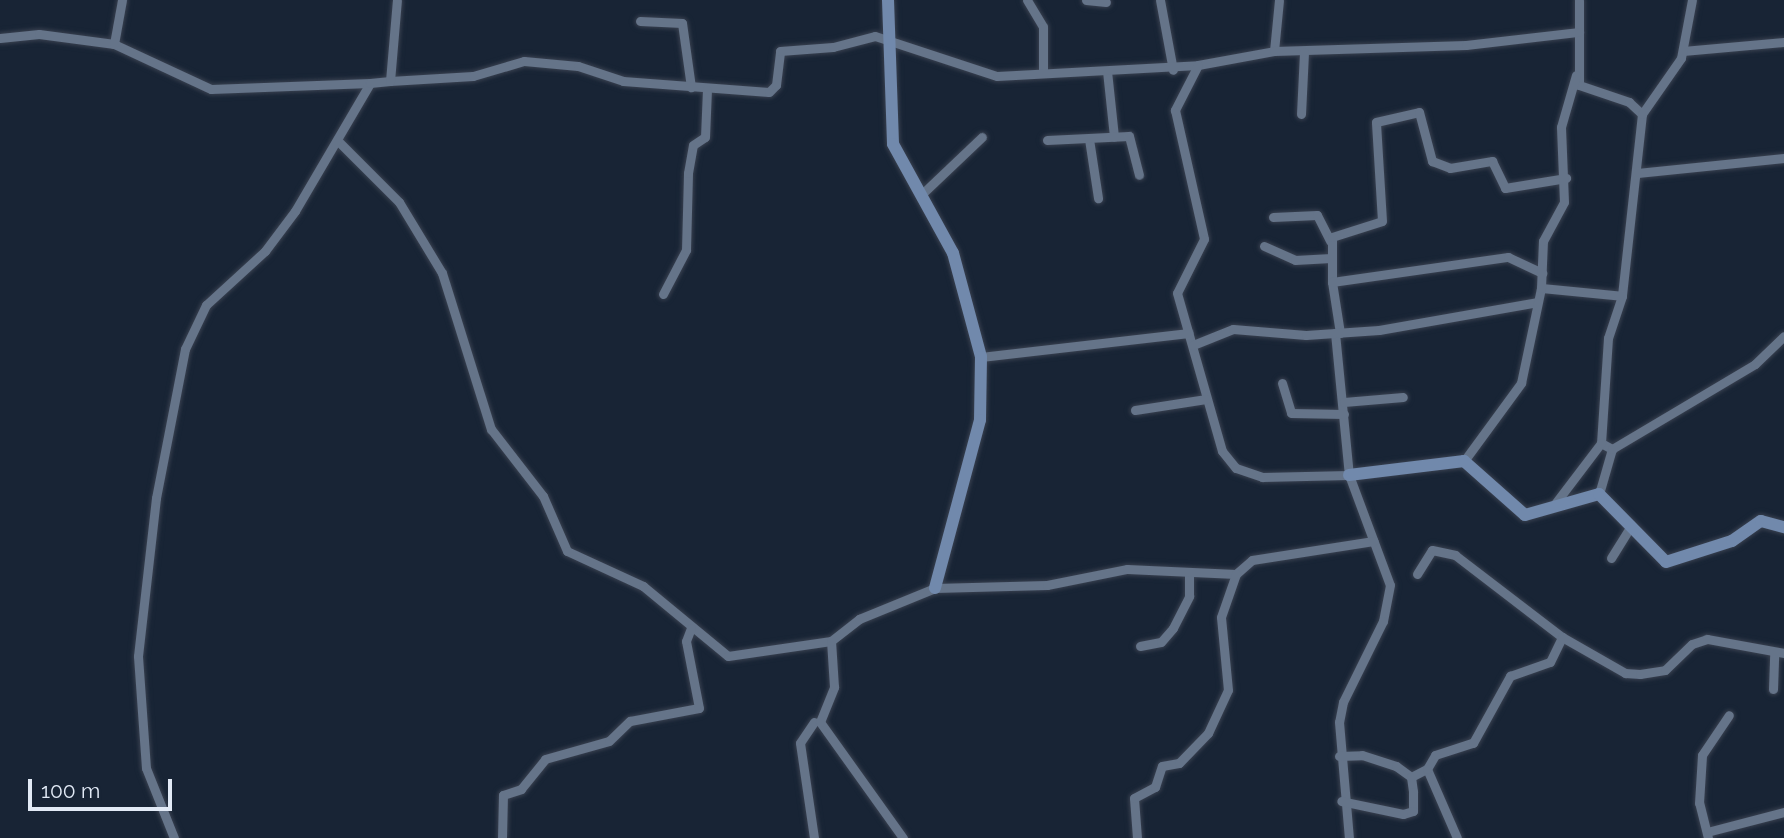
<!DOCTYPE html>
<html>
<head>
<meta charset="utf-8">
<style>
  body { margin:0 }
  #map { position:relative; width:1784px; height:838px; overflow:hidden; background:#182435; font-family:Raleway,sans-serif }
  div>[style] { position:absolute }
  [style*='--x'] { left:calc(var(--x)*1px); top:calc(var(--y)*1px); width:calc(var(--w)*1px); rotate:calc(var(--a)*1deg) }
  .roads { filter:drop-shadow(0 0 2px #394150) drop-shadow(0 0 2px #394150) }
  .street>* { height:9px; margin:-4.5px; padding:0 4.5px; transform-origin:4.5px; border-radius:4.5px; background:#657489 }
  .secondary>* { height:12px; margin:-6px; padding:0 6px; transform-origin:6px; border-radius:6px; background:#7189ac }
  span { translate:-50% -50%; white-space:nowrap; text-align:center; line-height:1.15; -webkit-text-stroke:6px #182435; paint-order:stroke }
  .scale { position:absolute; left:28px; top:779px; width:144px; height:32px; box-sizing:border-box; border:4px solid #e2eaf6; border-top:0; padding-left:9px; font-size:21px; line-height:24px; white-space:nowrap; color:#e2eaf6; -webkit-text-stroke:5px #182435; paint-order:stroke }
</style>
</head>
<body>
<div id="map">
  <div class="roads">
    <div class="street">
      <i style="--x:1027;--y:0;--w:31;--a:59"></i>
      <i style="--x:1043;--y:27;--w:45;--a:90"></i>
      <i style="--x:1086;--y:0;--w:20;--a:6"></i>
      <i style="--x:1160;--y:0;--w:71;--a:79.5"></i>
      <i style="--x:1579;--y:0;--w:85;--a:90"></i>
      <i style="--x:1579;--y:85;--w:53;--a:18.8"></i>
      <i style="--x:1629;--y:102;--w:18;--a:43"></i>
      <i style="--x:1642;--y:114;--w:183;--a:96.3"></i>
      <i style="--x:1622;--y:296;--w:44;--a:108.4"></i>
      <i style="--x:1608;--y:338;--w:105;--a:93.8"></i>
      <i style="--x:1601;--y:443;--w:13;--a:29"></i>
      <i style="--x:640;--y:21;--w:42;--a:2.7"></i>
      <i style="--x:682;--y:23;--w:65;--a:82"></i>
      <i style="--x:0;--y:38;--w:39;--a:-6"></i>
      <i style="--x:39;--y:34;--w:76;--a:7.6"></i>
      <i style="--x:114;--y:44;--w:107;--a:24.9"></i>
      <i style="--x:211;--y:89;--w:159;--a:-2.2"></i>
      <i style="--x:114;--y:44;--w:45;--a:-79.7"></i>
      <i style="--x:1274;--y:51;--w:51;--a:-84.4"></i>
      <i style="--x:1683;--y:51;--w:101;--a:-5.1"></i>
      <i style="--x:1198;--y:65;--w:77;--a:-10.4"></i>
      <i style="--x:1274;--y:51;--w:192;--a:-1.8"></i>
      <i style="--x:1466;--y:45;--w:114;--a:-6.6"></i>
      <i style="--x:1107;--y:71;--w:66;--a:83.9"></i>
      <i style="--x:390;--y:81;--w:83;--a:-3.4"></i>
      <i style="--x:473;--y:76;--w:53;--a:-16.4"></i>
      <i style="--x:524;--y:61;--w:54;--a:5.3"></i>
      <i style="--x:578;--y:66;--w:47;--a:18.4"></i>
      <i style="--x:623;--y:81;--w:146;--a:4.3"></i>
      <i style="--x:769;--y:92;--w:10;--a:-45"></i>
      <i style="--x:776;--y:85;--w:34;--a:-83"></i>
      <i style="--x:780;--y:51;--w:53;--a:-4.3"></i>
      <i style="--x:833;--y:47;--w:43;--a:-14.7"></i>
      <i style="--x:875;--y:36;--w:128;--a:18.2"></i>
      <i style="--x:997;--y:76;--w:201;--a:-3.1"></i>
      <i style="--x:1198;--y:65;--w:51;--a:117.1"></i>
      <i style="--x:1175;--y:110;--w:132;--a:77.3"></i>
      <i style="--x:1204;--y:239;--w:60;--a:116.6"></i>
      <i style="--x:1177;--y:293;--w:164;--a:74.1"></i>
      <i style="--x:1222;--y:451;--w:22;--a:51"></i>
      <i style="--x:1236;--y:468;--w:28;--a:19"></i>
      <i style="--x:1262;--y:477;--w:87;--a:-1.3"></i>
      <i style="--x:1301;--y:114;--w:62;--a:-87.2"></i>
      <i style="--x:1642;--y:114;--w:68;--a:-55.1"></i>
      <i style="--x:1681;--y:58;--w:59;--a:-79.3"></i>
      <i style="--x:1089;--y:139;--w:60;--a:81.3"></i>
      <i style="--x:1047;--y:140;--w:82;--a:-2.8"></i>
      <i style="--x:1129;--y:136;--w:40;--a:75.6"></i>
      <i style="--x:339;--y:142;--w:85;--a:45"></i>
      <i style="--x:399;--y:202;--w:83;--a:58.8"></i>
      <i style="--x:442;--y:273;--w:164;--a:72.6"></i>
      <i style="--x:491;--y:429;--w:85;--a:52.2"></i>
      <i style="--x:543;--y:496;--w:60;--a:66.4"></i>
      <i style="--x:567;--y:551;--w:84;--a:24.7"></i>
      <i style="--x:643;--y:586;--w:110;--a:39.5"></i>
      <i style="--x:728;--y:656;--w:104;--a:-8.3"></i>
      <i style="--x:1637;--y:173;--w:148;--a:-5.8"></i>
      <i style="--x:921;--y:195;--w:84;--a:-43.6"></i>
      <i style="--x:1273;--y:217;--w:44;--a:-2.6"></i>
      <i style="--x:1317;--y:215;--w:29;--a:63"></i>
      <i style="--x:1264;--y:246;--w:34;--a:24"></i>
      <i style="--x:1295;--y:260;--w:36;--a:-3"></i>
      <i style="--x:1332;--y:282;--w:45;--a:-90"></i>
      <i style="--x:1332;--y:237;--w:52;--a:-17.7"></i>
      <i style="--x:1382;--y:221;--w:99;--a:-93.5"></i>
      <i style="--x:1376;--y:122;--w:44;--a:-13.1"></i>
      <i style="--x:1419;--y:112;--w:51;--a:75.1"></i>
      <i style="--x:1432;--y:161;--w:19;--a:21"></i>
      <i style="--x:1450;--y:168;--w:43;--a:-9.5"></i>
      <i style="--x:1492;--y:161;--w:30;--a:64"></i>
      <i style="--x:1505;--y:188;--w:62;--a:-9.3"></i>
      <i style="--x:1541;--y:288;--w:81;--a:5.6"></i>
      <i style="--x:663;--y:294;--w:50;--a:-62.4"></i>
      <i style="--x:686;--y:250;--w:77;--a:-88.5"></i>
      <i style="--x:688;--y:173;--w:28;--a:-80"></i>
      <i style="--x:693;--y:145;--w:14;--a:-34"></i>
      <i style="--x:705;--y:137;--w:47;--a:-87.6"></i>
      <i style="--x:1335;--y:333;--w:143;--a:84.4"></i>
      <i style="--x:1349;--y:475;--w:117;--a:69.6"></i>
      <i style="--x:1390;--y:585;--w:37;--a:101"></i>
      <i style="--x:1383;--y:621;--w:90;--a:116.3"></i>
      <i style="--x:1343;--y:702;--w:20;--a:101"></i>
      <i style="--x:1339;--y:722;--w:116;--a:85.1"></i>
      <i style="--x:1340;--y:333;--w:52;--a:-98.9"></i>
      <i style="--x:1332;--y:282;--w:178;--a:-8.1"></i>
      <i style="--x:1508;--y:257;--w:38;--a:25"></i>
      <i style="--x:1193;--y:345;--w:43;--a:-21.8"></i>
      <i style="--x:1233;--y:329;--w:73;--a:4.7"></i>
      <i style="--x:1306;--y:335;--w:73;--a:-3.9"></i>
      <i style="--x:1379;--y:330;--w:160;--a:-10"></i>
      <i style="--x:981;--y:357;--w:209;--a:-6.6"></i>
      <i style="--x:1282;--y:383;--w:31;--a:73"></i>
      <i style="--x:1291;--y:413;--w:53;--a:1.1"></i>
      <i style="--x:1344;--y:402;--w:59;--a:-4.8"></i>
      <i style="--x:1135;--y:410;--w:72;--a:-8.8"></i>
      <i style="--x:1464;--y:461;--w:97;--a:-53.8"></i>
      <i style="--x:1521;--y:383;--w:97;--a:-78.1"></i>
      <i style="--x:1541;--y:288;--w:47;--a:-87.6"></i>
      <i style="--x:1543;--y:241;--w:44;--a:-61.7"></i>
      <i style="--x:1564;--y:202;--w:75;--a:-92.3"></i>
      <i style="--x:1561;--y:127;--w:54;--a:-73.9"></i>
      <i style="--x:1599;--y:494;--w:47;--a:-73.9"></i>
      <i style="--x:1612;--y:449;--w:166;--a:-30.7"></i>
      <i style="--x:1755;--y:364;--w:40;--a:-44"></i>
      <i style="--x:1554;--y:505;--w:78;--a:-52.8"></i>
      <i style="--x:1611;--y:558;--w:36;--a:-58"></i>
      <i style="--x:1417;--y:574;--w:28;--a:-58"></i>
      <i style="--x:1432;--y:550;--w:24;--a:12"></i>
      <i style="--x:1455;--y:555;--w:135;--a:37.5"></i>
      <i style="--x:1140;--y:646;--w:21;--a:-11"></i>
      <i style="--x:1161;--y:642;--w:18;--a:-49"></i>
      <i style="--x:1173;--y:628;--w:36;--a:-63"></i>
      <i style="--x:1189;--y:596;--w:24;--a:-90"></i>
      <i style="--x:1773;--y:689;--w:36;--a:-88"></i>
      <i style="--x:814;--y:722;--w:25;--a:124"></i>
      <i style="--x:800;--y:743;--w:96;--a:81.6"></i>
      <i style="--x:1339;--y:756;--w:23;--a:-2"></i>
      <i style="--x:1362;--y:755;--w:36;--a:18"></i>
      <i style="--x:1396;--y:766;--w:19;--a:36"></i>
      <i style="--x:1411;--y:777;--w:15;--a:82"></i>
      <i style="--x:1413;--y:792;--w:19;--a:90"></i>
      <i style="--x:1413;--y:811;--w:10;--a:163"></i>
      <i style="--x:1403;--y:814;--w:63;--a:-168.2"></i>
      <i style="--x:1427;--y:769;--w:75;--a:66.5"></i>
      <i style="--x:1411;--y:777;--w:18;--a:-27"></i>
      <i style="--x:1427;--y:769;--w:16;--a:-60"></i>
      <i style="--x:1435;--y:755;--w:40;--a:-18"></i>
      <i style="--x:1473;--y:743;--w:77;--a:-61.1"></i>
      <i style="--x:1510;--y:676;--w:42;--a:-19.3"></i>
      <i style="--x:1550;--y:662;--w:28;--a:-64"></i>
      <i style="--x:1562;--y:637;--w:73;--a:29.7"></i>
      <i style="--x:1625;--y:673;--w:15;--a:4"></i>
      <i style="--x:1640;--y:674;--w:25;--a:-9"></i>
      <i style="--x:1665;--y:670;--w:37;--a:-44"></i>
      <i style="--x:1692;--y:644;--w:16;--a:-18"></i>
      <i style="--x:1707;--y:639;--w:78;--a:10.3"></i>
      <i style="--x:1707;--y:832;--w:80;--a:-14.6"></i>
      <i style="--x:174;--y:838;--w:75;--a:-111.8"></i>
      <i style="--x:146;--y:768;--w:112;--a:-94.1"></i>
      <i style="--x:138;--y:656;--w:159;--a:-83.5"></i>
      <i style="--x:156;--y:498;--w:152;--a:-79"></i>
      <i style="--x:185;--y:349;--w:49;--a:-64.5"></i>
      <i style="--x:206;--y:305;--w:80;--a:-42.5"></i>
      <i style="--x:265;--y:251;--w:50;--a:-53.1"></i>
      <i style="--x:295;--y:211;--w:148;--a:-59.6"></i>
      <i style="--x:370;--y:83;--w:20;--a:-6"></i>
      <i style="--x:390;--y:81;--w:81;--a:-85.1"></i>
      <i style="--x:502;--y:838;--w:43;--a:-88.7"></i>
      <i style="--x:503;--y:795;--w:19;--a:-18"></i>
      <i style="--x:521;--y:789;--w:38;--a:-51"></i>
      <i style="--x:545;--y:759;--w:66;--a:-15.7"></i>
      <i style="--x:609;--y:741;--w:29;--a:-44"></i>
      <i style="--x:630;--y:721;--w:70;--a:-10.7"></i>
      <i style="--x:699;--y:708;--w:68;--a:-101"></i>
      <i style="--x:686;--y:641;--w:14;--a:-69"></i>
      <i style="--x:903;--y:838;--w:143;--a:-125.6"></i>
      <i style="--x:820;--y:722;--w:38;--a:-68"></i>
      <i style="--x:834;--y:687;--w:46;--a:-93.7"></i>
      <i style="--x:831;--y:641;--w:36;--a:-38"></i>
      <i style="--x:859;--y:619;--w:82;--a:-22.2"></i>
      <i style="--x:935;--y:588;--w:112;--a:-1.5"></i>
      <i style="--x:1047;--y:585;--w:82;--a:-11.3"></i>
      <i style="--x:1127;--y:569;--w:109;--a:2.6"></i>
      <i style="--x:1236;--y:574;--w:21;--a:-41"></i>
      <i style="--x:1252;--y:560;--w:123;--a:-8.9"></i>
      <i style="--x:1137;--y:838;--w:40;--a:-94.3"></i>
      <i style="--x:1134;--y:798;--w:24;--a:-28"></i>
      <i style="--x:1155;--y:787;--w:22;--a:-72"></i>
      <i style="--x:1162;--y:766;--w:17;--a:-10"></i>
      <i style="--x:1179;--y:763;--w:42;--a:-46"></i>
      <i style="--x:1208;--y:733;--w:47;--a:-65.1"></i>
      <i style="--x:1228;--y:690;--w:73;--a:-95.5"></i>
      <i style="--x:1221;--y:617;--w:46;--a:-70.8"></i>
      <i style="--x:1708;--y:838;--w:36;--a:-104"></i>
      <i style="--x:1699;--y:803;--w:48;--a:-86.4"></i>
      <i style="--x:1702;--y:755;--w:48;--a:-56"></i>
    </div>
    <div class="secondary">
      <i style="--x:888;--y:0;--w:144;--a:88"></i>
      <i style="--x:893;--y:144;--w:124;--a:61.2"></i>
      <i style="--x:953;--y:253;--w:108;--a:74.9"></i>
      <i style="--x:981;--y:357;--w:63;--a:90.9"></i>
      <i style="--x:980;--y:420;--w:174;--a:105"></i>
      <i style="--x:1349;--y:475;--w:116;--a:-6.9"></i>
      <i style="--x:1464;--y:461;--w:81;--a:41.5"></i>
      <i style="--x:1525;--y:515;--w:77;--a:-15.8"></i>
      <i style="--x:1599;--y:494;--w:95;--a:45.4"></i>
      <i style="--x:1666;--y:562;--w:69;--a:-17.7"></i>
      <i style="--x:1732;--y:541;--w:35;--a:-35"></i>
      <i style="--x:1761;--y:521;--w:24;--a:15"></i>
    </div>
  </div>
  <div class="scale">100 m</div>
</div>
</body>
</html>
